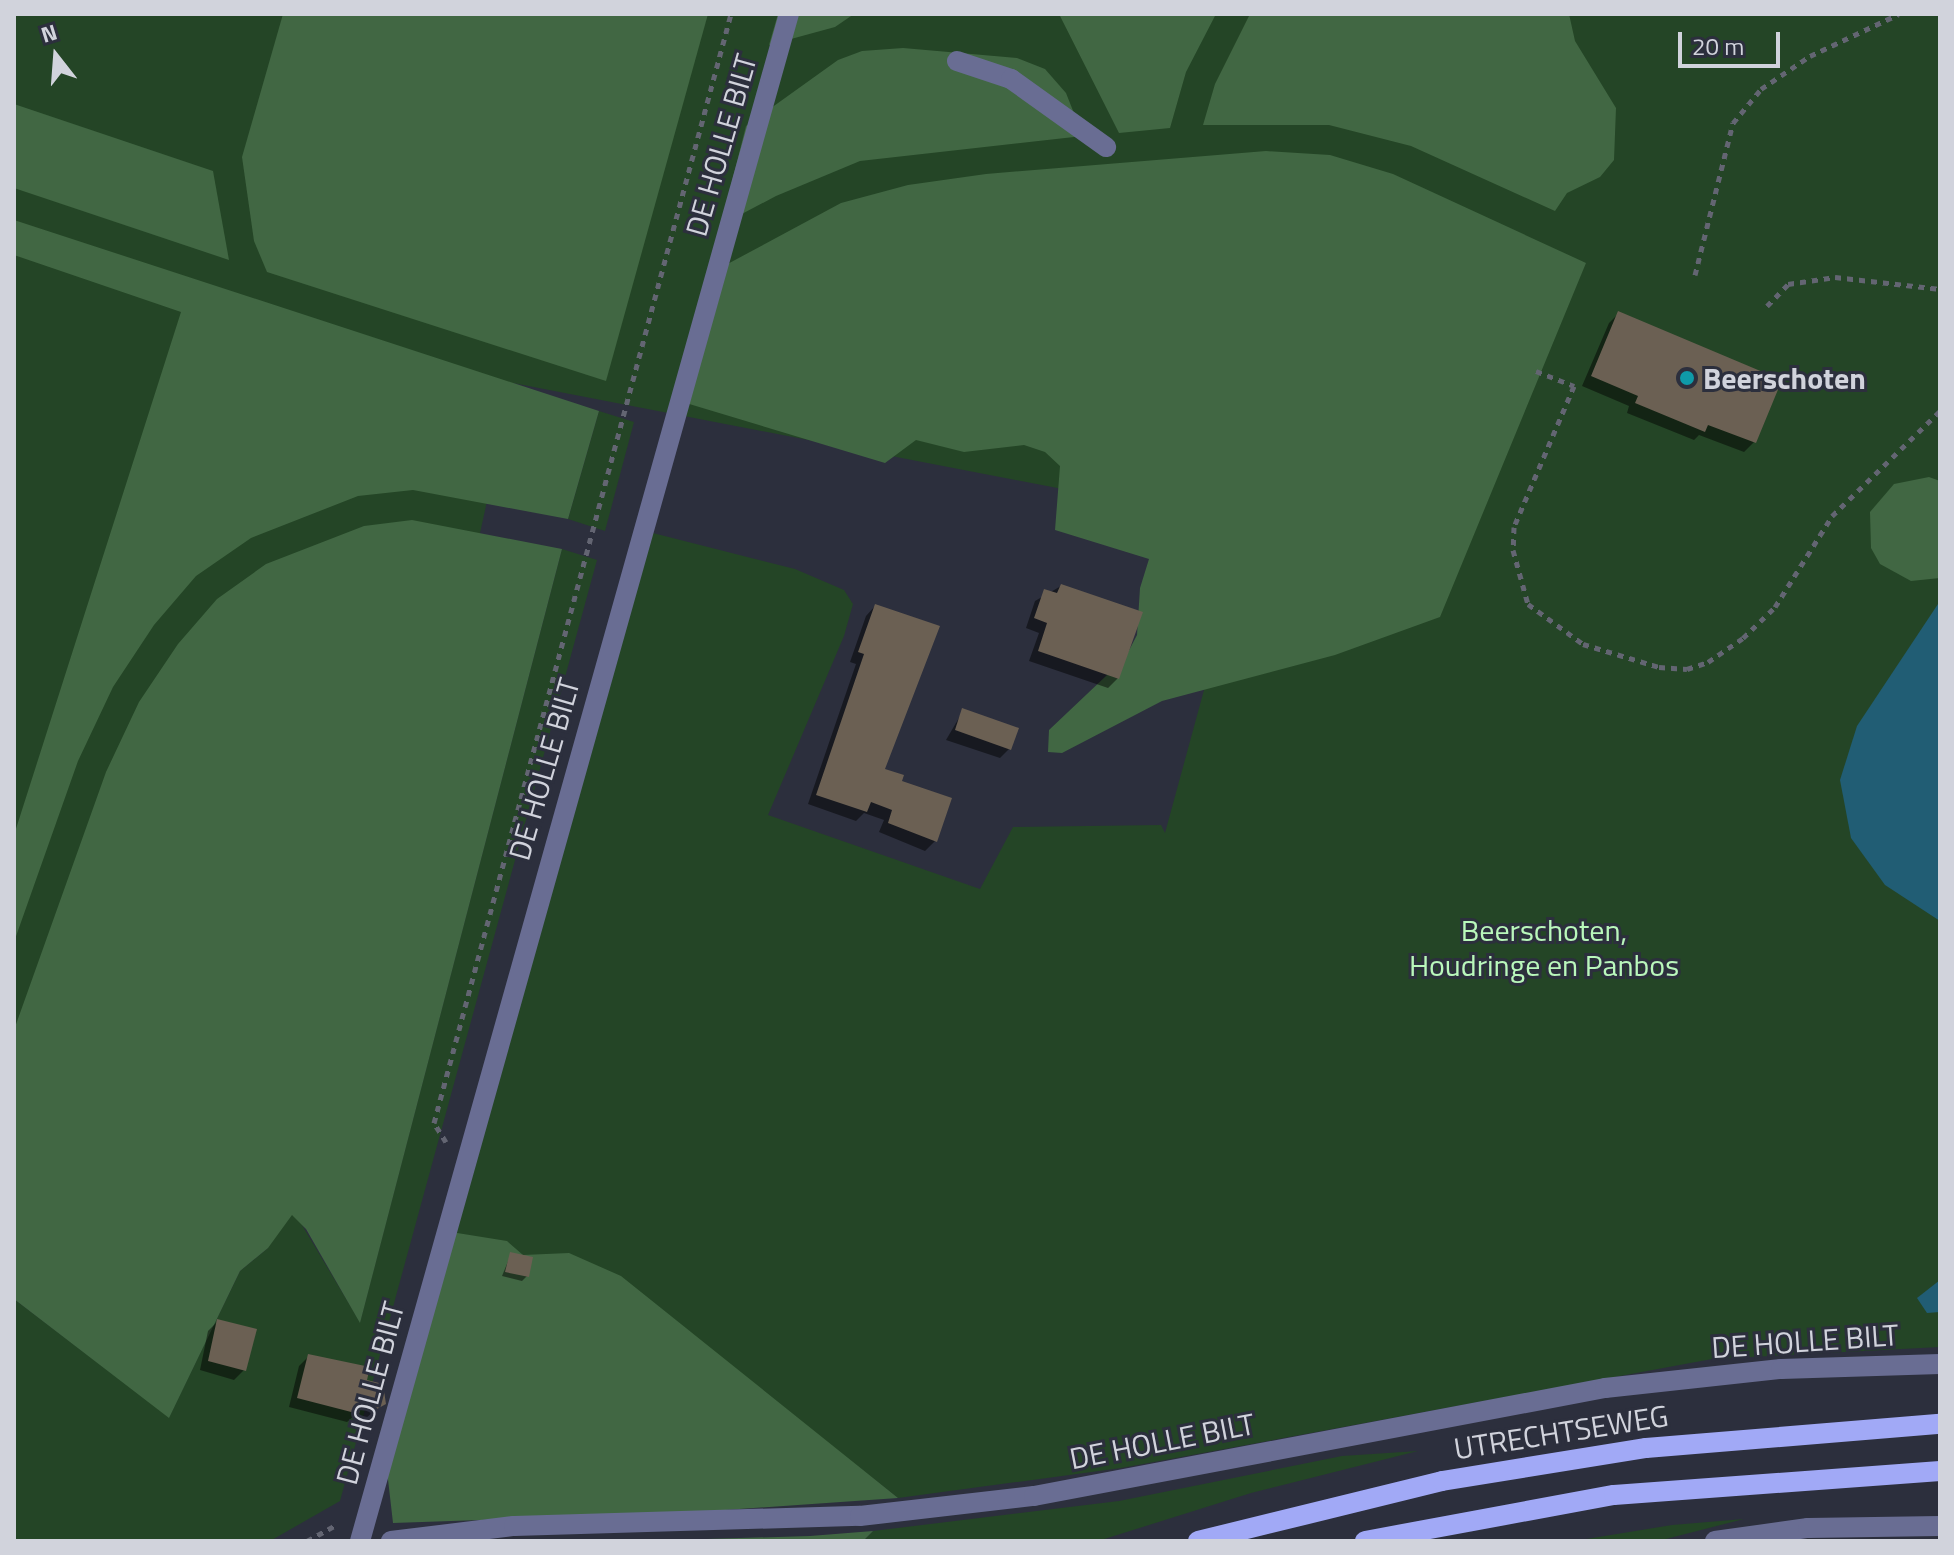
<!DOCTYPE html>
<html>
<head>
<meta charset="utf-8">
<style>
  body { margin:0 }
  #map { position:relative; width:1954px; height:1555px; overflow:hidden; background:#2c2f3d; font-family:"Titillium Web",sans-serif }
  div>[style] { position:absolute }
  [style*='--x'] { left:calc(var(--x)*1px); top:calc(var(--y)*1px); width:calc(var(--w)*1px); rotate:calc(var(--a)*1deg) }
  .green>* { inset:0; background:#244526 }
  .forest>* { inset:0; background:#416743 }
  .water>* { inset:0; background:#215d74 }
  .shadow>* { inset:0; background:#0007 }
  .building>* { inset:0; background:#6b6053 }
  .path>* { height:5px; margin-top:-2.5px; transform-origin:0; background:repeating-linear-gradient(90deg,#636572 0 6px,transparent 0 12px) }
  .minor>* { height:20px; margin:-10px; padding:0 10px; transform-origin:10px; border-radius:10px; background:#696d93 }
  .major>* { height:20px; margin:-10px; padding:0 10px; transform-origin:10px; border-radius:10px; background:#a1a9f6 }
  .dots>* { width:22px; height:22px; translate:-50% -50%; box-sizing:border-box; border:4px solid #2c2f3d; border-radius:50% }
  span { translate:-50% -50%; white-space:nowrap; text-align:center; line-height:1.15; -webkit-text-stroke:6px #2c2f3d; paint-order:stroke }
  .street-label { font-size:30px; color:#d1d3dc }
  .poi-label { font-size:30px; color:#d1d3dc; font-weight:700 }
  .left { translate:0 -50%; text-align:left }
  .park-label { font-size:30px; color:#b9f7bb }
  .frame { position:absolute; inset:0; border:16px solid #d1d3dc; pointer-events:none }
  .north { position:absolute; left:16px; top:16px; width:80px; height:80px; -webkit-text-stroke:6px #2c2f3d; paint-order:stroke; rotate:343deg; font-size:22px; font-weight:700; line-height:32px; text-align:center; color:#d1d3dc }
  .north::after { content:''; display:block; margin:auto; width:28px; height:36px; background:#d1d3dc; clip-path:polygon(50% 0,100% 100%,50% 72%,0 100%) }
  .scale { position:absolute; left:1678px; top:32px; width:102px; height:36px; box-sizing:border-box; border:4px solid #d1d3dc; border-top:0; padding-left:10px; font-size:24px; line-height:28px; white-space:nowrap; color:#d1d3dc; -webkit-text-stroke:6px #2c2f3d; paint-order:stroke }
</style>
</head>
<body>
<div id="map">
  <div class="green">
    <i style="clip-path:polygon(14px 14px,1940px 14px,1940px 1347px,1712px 1359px,1121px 1468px,898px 1498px,862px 1470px,523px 1255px,451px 1232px,641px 530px,795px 569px,844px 590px,853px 604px,844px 636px,768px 815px,980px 889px,1013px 827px,1161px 825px,1165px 833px,1249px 525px,513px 383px,327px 1229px,302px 1225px,360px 1322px,562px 549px,597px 560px,340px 1501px,270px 1541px,14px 1541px,14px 1299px,169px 1417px,240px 1271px,268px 1248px,14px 1166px)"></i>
    <i style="clip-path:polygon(599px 411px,634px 422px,605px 531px,568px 519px)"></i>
    <i style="clip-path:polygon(1418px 1451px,1251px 1493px,1098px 1541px,863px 1541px,873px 1531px,1119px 1501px,1342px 1456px)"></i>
    <i style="clip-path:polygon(1744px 1519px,1658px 1541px,1574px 1541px,1672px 1525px)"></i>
  </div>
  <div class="forest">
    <i style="clip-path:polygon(283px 14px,708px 14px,606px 381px,267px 272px,254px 241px,242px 157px)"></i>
    <i style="clip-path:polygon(778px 14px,854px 14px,835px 27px,769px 45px)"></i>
    <i style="clip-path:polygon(1059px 14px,1216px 14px,1186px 72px,1170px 128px,1119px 133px)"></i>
    <i style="clip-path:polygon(1250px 14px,1569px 14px,1575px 41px,1616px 108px,1614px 160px,1600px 177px,1567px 193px,1555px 211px,1411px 146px,1329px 125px,1203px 125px,1215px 84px)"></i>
    <i style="clip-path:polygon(903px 48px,1017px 58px,1045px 69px,1066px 93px,1083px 136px,860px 161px,776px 196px,721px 225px,746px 126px,838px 60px,862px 51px)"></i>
    <i style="clip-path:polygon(14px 104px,213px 171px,229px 260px,14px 188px)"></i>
    <i style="clip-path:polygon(1266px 151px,1330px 155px,1393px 174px,1586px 263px,1440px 617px,1335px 655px,1162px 701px,1062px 753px,1048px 752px,1049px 730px,1125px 658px,1137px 635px,1140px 588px,1149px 559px,1055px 530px,1060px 466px,1045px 452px,1024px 445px,964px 452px,916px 440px,885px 463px,676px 400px,709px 274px,841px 203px,908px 185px,986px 174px)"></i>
    <i style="clip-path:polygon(14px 220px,599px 411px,568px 519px,413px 490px,358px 496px,251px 538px,196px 576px,154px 625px,113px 687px,78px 761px,14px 942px,14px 835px,181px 312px,14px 255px)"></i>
    <i style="clip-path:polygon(1929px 477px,1940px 481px,1940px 578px,1911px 581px,1880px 564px,1871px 548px,1870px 512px,1894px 484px)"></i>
    <i style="clip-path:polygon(412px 520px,562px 549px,360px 1323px,306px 1229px,292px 1215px,268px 1248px,240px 1271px,169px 1418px,14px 1299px,14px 1030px,106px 772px,139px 702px,178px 644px,217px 599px,266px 564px,364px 526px)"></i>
    <i style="clip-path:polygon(451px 1232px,507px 1241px,523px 1255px,569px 1253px,621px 1276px,898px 1498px,683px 1513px,393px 1523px,386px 1462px)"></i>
    <i style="clip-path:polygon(873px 1531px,863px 1541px,640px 1541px,810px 1536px)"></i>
  </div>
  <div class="water">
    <i style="clip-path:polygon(1940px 601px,1940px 921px,1885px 885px,1851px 838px,1840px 780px,1857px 726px)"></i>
    <i style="clip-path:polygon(1940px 1280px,1940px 1312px,1927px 1313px,1917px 1298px)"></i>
  </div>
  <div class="shadow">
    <i style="clip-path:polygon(1619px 313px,1754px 442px,1744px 452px,1699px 435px,1694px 440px,1627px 413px,1629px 406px,1582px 386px,1609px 323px)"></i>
    <i style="clip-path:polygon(1061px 586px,1118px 678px,1108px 688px,1029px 661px,1039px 633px,1026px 628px,1035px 601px)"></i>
    <i style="clip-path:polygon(875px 606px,882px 770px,935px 841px,925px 851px,879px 832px,884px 820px,864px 813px,856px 821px,808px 804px,856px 664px,850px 662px,866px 616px)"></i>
    <i style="clip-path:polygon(963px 711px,1009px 749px,1000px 758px,946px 740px)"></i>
    <i style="clip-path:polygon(511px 1254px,527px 1276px,522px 1281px,502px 1276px)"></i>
    <i style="clip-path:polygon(217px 1322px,244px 1370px,234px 1380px,200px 1370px,208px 1331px)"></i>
    <i style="clip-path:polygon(309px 1356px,364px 1382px,384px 1403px,366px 1418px,355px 1415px,347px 1422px,289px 1407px,299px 1366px)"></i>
  </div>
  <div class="building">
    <i style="clip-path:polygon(1618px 311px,1782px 380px,1756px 443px,1708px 425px,1705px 432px,1635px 403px,1638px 396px,1591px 376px)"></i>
    <i style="clip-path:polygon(1061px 584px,1143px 612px,1119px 679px,1038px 651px,1047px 623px,1034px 618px,1044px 589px,1057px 593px)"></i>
    <i style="clip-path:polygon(875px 604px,940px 626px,885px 769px,904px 775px,902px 781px,952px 798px,937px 842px,888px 823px,892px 810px,871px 802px,867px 812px,816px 795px,864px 654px,858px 652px)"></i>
    <i style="clip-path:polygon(962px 708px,1019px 728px,1011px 750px,955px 730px)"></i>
    <i style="clip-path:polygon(510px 1252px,533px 1257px,529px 1277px,505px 1272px)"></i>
    <i style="clip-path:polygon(217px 1319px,257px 1329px,246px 1371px,208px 1361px)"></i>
    <i style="clip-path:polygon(308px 1354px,370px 1367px,367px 1380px,383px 1384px,386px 1404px,377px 1409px,361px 1405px,359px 1414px,297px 1398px)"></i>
  </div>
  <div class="path">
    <i style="--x:1695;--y:275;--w:157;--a:-76"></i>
    <i style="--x:1733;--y:123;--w:44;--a:-50.5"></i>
    <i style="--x:1761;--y:89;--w:59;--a:-34"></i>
    <i style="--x:1810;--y:56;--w:98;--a:-25.3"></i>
    <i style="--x:1767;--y:306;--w:30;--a:-46"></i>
    <i style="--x:1788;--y:284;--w:48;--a:-8.5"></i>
    <i style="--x:1835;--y:277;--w:106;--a:6.5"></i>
    <i style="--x:1536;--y:371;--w:41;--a:21.5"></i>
    <i style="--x:1574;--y:386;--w:153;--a:113.1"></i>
    <i style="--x:1514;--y:527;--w:23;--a:92"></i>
    <i style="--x:1513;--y:550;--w:56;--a:74.5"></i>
    <i style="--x:1528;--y:604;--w:68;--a:36"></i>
    <i style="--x:1583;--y:644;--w:79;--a:16.8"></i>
    <i style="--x:1659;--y:667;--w:28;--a:4"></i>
    <i style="--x:1687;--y:669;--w:22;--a:-18"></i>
    <i style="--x:1708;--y:662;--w:42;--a:-34.4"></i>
    <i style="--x:1743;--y:638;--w:45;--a:-44.1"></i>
    <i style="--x:1775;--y:607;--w:107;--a:-57.9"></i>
    <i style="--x:1832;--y:516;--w:151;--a:-44.2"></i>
    <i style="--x:446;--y:1142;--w:22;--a:-122"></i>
    <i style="--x:434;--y:1123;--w:1148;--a:-75.01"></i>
    <i style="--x:307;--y:1541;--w:33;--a:-29"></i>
  </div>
  <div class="minor">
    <i style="--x:957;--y:61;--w:57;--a:18.4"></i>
    <i style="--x:1011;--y:79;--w:117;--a:35.6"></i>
    <i style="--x:360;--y:1541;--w:1586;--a:-74.31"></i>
    <i style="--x:391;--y:1541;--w:124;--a:-7"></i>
    <i style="--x:514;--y:1526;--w:346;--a:-1.7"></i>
    <i style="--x:860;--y:1516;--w:175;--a:-6.6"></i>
    <i style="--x:1034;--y:1496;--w:581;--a:-10.71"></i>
    <i style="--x:1605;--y:1388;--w:177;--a:-6.2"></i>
    <i style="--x:1781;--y:1369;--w:159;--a:-1.8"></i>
    <i style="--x:1715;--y:1541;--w:94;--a:-8"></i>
    <i style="--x:1808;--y:1528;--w:132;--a:-0.9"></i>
  </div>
  <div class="major">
    <i style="--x:1198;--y:1541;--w:251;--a:-13.8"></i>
    <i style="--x:1442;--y:1481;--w:207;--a:-9.2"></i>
    <i style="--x:1646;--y:1448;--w:295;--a:-4.7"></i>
    <i style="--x:1365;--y:1541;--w:253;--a:-10.5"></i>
    <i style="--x:1614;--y:1495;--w:327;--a:-4.2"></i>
  </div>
  <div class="dots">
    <i style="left:1687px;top:378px;background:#0f9aa8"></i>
  </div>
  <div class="street-label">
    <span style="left:721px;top:145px;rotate:-74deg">DE HOLLE BILT</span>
    <span style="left:544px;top:769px;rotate:-74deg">DE HOLLE BILT</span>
    <span style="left:1805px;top:1341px;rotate:-4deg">DE HOLLE BILT</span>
    <span style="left:370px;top:1393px;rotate:-75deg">DE HOLLE BILT</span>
    <span style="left:1561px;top:1432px;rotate:-9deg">UTRECHTSEWEG</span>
    <span style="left:1162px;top:1441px;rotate:-11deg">DE HOLLE BILT</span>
  </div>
  <div class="poi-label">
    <span class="left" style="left:1703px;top:378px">Beerschoten</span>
  </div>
  <div class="park-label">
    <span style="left:1544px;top:947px">Beerschoten,<br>Houdringe en Panbos</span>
  </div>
  <div class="frame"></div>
  <div class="north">N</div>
  <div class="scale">20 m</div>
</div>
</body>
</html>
